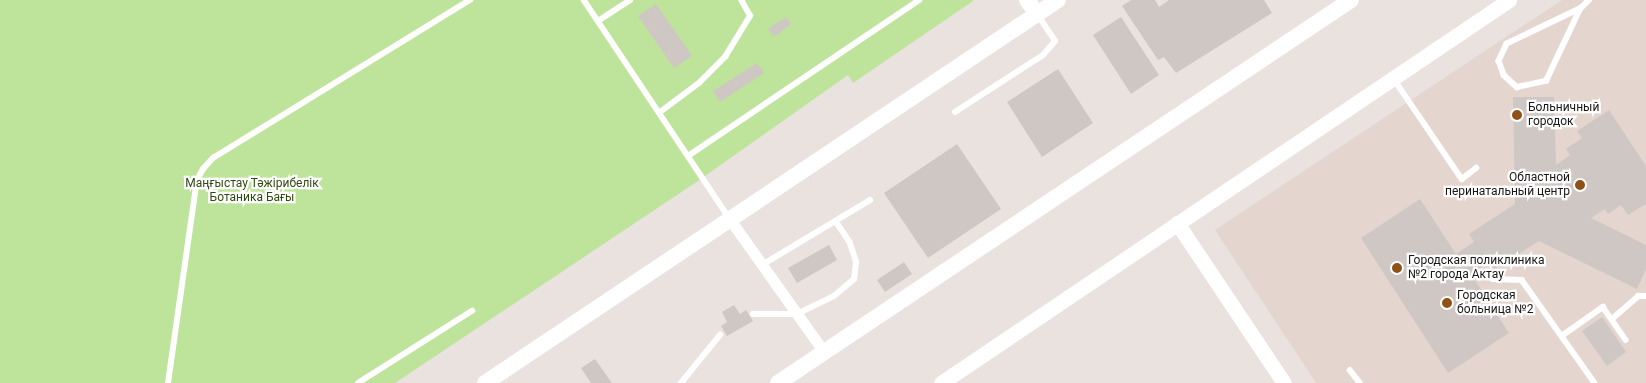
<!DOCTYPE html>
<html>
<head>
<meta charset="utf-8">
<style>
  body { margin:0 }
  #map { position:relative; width:1646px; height:383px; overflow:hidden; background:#eae2df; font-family:Roboto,sans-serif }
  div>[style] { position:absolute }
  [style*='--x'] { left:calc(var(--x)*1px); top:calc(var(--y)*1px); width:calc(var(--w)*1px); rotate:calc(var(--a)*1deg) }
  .built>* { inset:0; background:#e5d5cf }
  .green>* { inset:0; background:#bee39b }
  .building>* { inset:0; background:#cfc7c4 }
  .service>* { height:5.5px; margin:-2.75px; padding:0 2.75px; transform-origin:2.75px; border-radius:2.75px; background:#fff }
  .minor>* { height:11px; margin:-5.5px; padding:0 5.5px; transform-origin:5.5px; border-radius:5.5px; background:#fff }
  .tertiary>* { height:15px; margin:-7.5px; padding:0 7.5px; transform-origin:7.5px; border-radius:7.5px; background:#fff }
  .secondary>* { height:16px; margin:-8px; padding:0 8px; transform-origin:8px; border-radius:8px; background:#fff }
  .dots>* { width:14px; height:14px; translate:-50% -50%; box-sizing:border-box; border:2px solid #fff; border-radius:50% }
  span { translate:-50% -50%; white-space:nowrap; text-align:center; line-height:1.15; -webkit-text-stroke:4.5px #fff; paint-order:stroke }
  .poi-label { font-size:12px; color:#191715 }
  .left { translate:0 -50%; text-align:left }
  .right { translate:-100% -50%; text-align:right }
  .park-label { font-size:12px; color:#304911 }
</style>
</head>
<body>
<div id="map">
  <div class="built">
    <i style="clip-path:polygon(1562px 0,1646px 0,1646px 383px,1316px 383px,1215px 230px)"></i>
  </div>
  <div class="green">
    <i style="clip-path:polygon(0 0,973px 0,973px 1px,853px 83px,848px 75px,698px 181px,395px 383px,0 383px)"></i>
  </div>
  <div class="building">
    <i style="clip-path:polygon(1131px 0,1155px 0,1159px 7px,1169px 0,1264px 0,1272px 13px,1176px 73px,1164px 57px,1158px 60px,1122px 6px)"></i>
    <i style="clip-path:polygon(656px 4px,692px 56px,674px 68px,638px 16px)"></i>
    <i style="clip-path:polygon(786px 17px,791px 24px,774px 37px,768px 29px)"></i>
    <i style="clip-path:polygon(1121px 17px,1159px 75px,1131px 94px,1093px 35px)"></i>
    <i style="clip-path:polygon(757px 63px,764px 73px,720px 102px,713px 91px)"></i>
    <i style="clip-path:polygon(1058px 69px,1093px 123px,1042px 157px,1007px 102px)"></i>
    <i style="clip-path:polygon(1513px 97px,1554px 97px,1556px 165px,1570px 155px,1566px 149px,1582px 138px,1577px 131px,1609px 110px,1646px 166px,1646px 204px,1628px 215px,1621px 205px,1608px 214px,1605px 209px,1591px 218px,1646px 245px,1646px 269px,1637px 289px,1539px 241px,1493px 270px,1488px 263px,1471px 274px,1509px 333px,1448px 373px,1361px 238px,1420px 199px,1456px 254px,1474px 242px,1469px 234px,1515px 204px)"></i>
    <i style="clip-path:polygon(957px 144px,1001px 209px,928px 258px,884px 193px)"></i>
    <i style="clip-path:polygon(829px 245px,837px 260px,797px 283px,788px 268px)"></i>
    <i style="clip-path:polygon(904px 262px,912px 274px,885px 292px,877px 280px)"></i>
    <i style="clip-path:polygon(734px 305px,740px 314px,746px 310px,753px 321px,727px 336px,721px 326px,727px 322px,722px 312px)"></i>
    <i style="clip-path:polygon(1602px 317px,1626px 352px,1607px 366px,1582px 331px)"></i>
    <i style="clip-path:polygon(595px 359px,612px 383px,591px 383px,581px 368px)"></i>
  </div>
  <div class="service">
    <i style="--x:584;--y:0;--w:263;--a:56.3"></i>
    <i style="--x:1580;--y:9;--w:81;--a:154.4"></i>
    <i style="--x:1507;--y:44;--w:19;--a:115"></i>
    <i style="--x:1499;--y:61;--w:15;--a:70"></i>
    <i style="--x:1504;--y:75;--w:18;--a:43"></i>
    <i style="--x:1517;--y:87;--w:30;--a:-12"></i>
    <i style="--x:1546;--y:81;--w:80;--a:-64.7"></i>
    <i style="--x:1580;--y:9;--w:13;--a:-45"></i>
    <i style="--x:598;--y:21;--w:38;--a:-33"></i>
    <i style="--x:1394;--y:79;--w:121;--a:55.8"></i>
    <i style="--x:1462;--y:179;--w:18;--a:-38"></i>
    <i style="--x:955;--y:112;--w:105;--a:-32.9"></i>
    <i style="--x:1043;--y:55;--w:18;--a:-49"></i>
    <i style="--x:1055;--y:41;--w:30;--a:-124"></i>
    <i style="--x:659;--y:113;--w:50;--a:-36.9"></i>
    <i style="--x:699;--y:83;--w:37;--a:-45"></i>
    <i style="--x:725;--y:57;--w:48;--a:-58.6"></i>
    <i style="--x:750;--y:16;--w:18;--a:-119"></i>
    <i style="--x:688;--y:156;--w:279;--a:-34"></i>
    <i style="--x:762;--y:265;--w:126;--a:-31"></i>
    <i style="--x:1493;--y:279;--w:29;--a:2"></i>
    <i style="--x:1522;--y:280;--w:126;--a:54.7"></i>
    <i style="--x:753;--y:314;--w:44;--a:0"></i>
    <i style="--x:797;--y:314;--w:41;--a:-25.9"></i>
    <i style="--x:834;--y:296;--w:26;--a:-40"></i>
    <i style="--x:854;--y:279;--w:17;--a:-83"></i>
    <i style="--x:856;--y:262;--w:20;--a:-108"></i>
    <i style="--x:850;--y:243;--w:25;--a:-124"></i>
    <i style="--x:1612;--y:319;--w:35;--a:-41"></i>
    <i style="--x:1638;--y:296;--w:8;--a:0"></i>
    <i style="--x:1563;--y:335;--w:49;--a:-35"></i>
    <i style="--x:1603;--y:307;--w:40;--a:55.1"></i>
    <i style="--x:1350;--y:370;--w:16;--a:52"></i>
    <i style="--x:168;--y:383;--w:205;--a:-81.9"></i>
    <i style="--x:197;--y:180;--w:13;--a:-61"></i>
    <i style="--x:203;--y:169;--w:15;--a:-48"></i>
    <i style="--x:213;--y:158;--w:302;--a:-31.6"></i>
    <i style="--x:358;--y:383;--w:135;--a:-32.3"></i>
    <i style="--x:681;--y:383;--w:62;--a:-50.9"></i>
  </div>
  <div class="minor">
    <i style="--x:731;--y:221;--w:161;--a:54.6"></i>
  </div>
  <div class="tertiary">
    <i style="--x:1177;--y:223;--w:192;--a:56.2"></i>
    <i style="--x:941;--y:383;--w:685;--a:-33.99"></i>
  </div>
  <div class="secondary">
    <i style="--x:1027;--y:0;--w:17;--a:54"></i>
    <i style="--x:485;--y:383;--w:689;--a:-33.76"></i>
    <i style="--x:778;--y:383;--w:689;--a:-33.76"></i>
  </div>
  <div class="dots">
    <i style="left:1517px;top:115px;background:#8f5116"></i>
    <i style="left:1580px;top:185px;background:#8f5116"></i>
    <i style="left:1397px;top:268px;background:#8f5116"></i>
    <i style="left:1447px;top:303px;background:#8f5116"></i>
  </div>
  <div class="poi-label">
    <span class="left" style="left:1528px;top:115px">Больничный<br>городок</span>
    <span class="right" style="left:1570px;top:185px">Областной<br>перинатальный центр</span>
    <span class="left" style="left:1408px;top:268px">Городская поликлиника<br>№2 города Актау</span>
    <span class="left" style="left:1457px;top:303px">Городская<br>больница №2</span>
  </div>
  <div class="park-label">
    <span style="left:252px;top:191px">Маңғыстау Тәжірибелік<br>Ботаника Бағы</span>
  </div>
</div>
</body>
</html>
